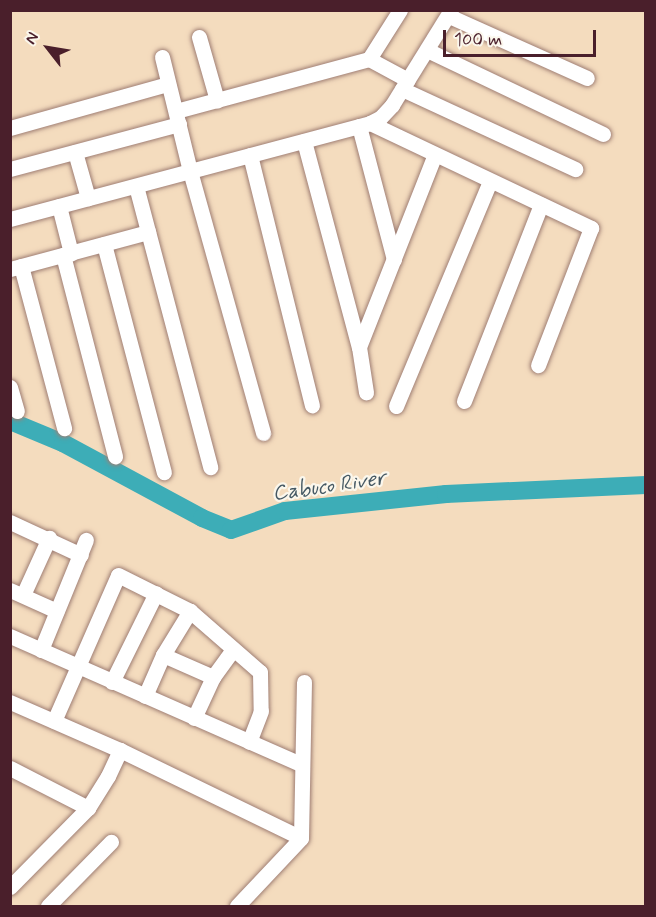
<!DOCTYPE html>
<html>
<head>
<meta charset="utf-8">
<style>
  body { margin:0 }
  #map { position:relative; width:656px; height:917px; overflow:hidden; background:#f4dcbe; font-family:Mynerve,sans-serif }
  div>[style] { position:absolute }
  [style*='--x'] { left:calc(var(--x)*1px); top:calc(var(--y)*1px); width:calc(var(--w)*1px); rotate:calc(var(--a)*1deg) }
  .river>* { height:18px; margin:-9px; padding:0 9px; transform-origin:9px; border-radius:9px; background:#3dadb7 }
  .roads { filter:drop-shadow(0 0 2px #9f7e74) drop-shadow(0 0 2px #9f7e74) }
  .minor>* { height:15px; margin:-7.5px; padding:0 7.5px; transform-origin:7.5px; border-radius:7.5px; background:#fff }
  span { translate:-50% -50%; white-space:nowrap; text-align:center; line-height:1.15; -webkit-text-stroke:4.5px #fbf7ec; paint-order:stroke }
  .water-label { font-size:21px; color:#455863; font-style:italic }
  .frame { position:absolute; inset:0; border:12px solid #4a1f2b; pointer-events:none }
  .north { position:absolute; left:18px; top:18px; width:60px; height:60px; -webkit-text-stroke:4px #fbf7ec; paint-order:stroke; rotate:301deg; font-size:16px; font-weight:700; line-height:24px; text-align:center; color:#4a1f2b }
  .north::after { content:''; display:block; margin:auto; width:21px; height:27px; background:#4a1f2b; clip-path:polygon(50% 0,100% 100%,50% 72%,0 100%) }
  .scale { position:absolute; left:443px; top:30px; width:153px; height:27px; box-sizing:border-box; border:3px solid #4a1f2b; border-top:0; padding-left:8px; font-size:18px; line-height:21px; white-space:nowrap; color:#4a1f2b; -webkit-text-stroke:4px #fbf7ec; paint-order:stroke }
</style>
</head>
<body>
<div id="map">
  <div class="river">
    <i style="--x:10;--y:421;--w:57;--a:22.5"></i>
    <i style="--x:63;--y:443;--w:158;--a:28.3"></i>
    <i style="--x:202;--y:518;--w:31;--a:22"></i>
    <i style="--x:231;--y:530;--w:57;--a:-19.4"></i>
    <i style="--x:285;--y:511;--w:162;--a:-6"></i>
    <i style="--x:446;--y:494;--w:200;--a:-2.6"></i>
  </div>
  <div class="roads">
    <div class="minor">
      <i style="--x:449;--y:16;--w:151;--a:24.2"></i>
      <i style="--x:199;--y:37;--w:66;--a:74.1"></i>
      <i style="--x:427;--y:50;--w:195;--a:25.5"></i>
      <i style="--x:162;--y:57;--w:117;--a:76.2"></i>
      <i style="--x:190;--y:171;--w:272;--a:74.4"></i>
      <i style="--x:369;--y:59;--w:58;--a:-57.7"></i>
      <i style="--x:402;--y:89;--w:191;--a:24.8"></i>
      <i style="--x:176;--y:111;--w:200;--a:-15.1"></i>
      <i style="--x:369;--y:59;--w:44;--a:28.3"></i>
      <i style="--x:370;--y:123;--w:245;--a:25.4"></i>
      <i style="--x:591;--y:228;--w:147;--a:111.1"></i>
      <i style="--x:359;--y:126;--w:138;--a:75.3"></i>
      <i style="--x:10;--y:128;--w:164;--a:-15.6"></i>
      <i style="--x:304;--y:141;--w:213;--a:75.1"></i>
      <i style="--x:359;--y:347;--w:46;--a:81.2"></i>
      <i style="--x:75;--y:152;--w:48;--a:74.2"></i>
      <i style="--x:250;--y:155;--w:258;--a:76.1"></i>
      <i style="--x:10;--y:169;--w:175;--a:-14.9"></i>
      <i style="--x:136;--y:186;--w:291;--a:75.2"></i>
      <i style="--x:59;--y:206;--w:49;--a:75.7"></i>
      <i style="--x:10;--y:219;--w:373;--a:-14.9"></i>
      <i style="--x:370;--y:123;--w:11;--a:-27"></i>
      <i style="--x:380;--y:118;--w:18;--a:-47"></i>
      <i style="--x:392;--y:105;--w:112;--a:-58.2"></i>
      <i style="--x:104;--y:244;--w:236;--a:75.3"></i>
      <i style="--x:63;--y:255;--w:208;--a:75.5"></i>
      <i style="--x:21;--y:266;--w:168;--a:75.1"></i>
      <i style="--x:10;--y:269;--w:143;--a:-15"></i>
      <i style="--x:359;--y:347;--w:207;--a:-68.5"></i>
      <i style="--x:10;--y:387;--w:25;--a:74"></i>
      <i style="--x:464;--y:401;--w:211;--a:-68.6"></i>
      <i style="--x:396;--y:406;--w:244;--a:-67.3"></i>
      <i style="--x:10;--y:522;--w:78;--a:24.9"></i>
      <i style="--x:10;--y:590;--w:51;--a:24.1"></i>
      <i style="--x:23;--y:595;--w:63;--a:-65.5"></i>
      <i style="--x:10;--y:636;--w:319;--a:23.8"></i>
      <i style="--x:41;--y:650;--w:119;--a:-67.8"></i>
      <i style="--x:163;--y:655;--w:55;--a:23.7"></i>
      <i style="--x:112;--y:682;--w:99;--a:-63.7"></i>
      <i style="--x:145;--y:696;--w:45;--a:-66.3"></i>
      <i style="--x:163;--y:655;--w:52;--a:-58.5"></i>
      <i style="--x:10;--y:702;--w:120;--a:23.6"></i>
      <i style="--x:120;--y:750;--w:201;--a:25.9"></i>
      <i style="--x:194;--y:718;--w:45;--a:-65.1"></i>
      <i style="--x:213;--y:677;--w:34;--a:-54"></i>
      <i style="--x:54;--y:721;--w:159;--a:-66.3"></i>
      <i style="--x:118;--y:575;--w:80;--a:26.6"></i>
      <i style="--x:190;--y:611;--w:93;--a:41.1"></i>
      <i style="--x:260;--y:672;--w:39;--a:89"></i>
      <i style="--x:261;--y:711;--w:33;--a:111"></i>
      <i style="--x:10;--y:768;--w:88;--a:27.1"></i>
      <i style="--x:10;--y:887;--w:111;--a:-45.4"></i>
      <i style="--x:88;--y:808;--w:38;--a:-58"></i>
      <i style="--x:108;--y:776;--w:29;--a:-65"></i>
      <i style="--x:48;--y:906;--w:90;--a:-45.5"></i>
      <i style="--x:237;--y:906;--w:93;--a:-46.7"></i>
      <i style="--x:301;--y:838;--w:156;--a:-88.9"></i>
    </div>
  </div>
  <div class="water-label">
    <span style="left:329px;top:486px;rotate:-8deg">Cabuco River</span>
  </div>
  <div class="frame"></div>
  <div class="north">N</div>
  <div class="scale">100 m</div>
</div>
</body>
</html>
